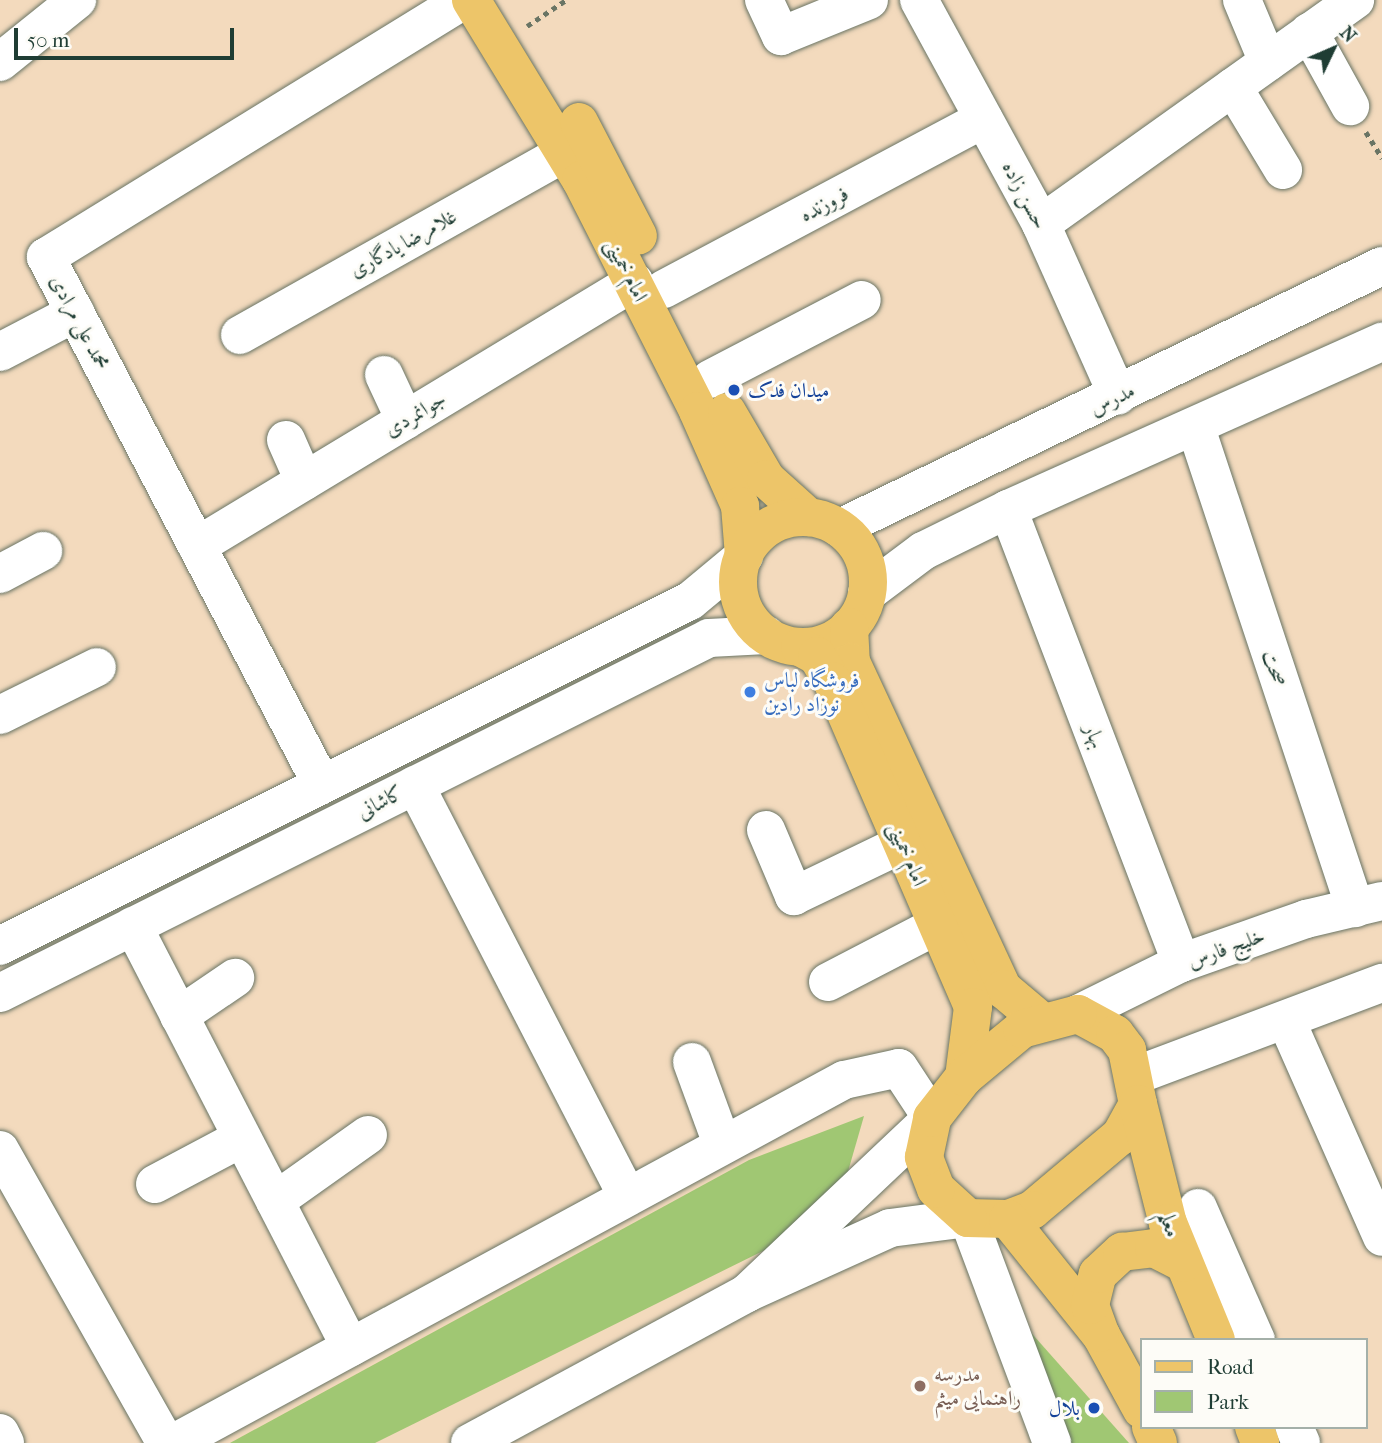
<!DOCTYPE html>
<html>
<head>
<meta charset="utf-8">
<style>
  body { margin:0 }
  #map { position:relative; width:1382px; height:1443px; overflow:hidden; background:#f3dabd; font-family:"IM FELL French Canon",Amiri,serif }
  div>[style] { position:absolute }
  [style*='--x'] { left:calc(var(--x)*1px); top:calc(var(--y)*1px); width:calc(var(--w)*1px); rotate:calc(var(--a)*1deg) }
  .green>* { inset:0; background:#a0c773 }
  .path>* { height:4.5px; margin-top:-2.25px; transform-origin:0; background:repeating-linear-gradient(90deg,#697464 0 5px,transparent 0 10px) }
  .roads { filter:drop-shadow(0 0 2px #697464) drop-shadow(0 0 2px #697464) }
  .minor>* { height:38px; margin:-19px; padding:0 19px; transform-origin:19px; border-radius:19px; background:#fff }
  .major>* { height:38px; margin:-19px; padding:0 19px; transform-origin:19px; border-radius:19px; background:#edc569 }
  .major>.ring { margin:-19px; padding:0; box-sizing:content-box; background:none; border:38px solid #edc569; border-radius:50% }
  .dots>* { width:19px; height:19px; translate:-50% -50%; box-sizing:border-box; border:4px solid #fdfcf7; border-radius:50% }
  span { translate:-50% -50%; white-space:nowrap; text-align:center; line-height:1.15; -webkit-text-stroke:6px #fdfcf7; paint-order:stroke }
  .street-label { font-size:21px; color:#1f3d34 }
  .transit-label { font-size:21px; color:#164399 }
  .left { translate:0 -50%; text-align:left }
  .right { translate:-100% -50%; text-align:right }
  .shop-label { font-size:21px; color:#366cbe }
  .education-label { font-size:21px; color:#785e54 }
  .legend { position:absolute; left:1140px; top:1338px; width:228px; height:91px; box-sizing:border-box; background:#fdfcf7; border:2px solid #a4b0a9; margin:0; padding:9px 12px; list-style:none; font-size:21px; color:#1f3d34 }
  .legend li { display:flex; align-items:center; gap:14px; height:35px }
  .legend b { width:35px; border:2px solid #a4b0a9 }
  .north { position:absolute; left:1298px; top:14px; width:70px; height:70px; -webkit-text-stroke:5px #fdfcf7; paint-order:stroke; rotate:46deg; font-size:19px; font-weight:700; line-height:28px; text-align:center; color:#1f3d34 }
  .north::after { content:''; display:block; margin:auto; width:24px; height:32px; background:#1f3d34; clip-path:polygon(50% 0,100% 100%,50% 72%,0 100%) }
  .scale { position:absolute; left:14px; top:28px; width:220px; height:32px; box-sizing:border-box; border:4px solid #1f3d34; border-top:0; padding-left:9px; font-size:21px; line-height:24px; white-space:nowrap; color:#1f3d34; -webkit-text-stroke:5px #fdfcf7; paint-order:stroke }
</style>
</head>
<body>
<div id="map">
  <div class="green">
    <i style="clip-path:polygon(864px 1116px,847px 1175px,777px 1244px,375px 1443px,230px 1443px,749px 1160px)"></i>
    <i style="clip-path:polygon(1026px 1327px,1129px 1443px,1060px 1443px)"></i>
  </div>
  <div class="path">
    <i style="--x:527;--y:26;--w:47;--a:-33.7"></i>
    <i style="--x:1366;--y:132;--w:31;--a:58"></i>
  </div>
  <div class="roads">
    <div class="minor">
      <i style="--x:764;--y:0;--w:40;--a:65"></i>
      <i style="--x:781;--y:36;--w:95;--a:-22.2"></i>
      <i style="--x:919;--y:0;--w:255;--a:61.4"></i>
      <i style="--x:1041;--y:224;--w:188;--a:65.9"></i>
      <i style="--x:1242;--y:0;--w:67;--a:67.2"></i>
      <i style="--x:1309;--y:32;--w:85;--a:61"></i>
      <i style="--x:0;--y:62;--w:99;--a:-38.8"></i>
      <i style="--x:1233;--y:87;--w:97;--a:58.9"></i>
      <i style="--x:1041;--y:224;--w:386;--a:-35.5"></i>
      <i style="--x:664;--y:289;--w:362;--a:-28"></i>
      <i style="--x:240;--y:335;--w:374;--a:-29.3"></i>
      <i style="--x:0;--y:352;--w:85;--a:-27.5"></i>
      <i style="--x:384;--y:375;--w:50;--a:65"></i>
      <i style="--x:710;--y:379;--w:171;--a:-27.5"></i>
      <i style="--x:1196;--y:428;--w:506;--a:71.67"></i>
      <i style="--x:286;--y:440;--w:45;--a:66.3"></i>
      <i style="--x:1008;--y:509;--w:486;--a:69.1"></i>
      <i style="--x:840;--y:528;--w:602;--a:-25.8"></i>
      <i style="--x:197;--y:546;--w:511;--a:-31.14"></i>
      <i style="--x:0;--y:574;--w:49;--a:-28.1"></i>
      <i style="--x:867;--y:593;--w:70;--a:-36.9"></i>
      <i style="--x:923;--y:551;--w:95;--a:-26.3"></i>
      <i style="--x:1008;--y:509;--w:410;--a:-24.1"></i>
      <i style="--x:0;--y:715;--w:108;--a:-26.3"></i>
      <i style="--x:322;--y:785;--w:596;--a:-117.6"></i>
      <i style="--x:46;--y:257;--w:491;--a:-31.6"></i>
      <i style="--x:415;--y:785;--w:462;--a:62.7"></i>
      <i style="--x:766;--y:830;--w:72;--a:67"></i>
      <i style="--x:794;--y:896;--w:122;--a:-25.7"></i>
      <i style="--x:133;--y:926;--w:474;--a:62.7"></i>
      <i style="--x:0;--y:946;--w:771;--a:-26.57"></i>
      <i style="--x:690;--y:601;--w:70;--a:-39.8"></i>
      <i style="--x:828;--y:982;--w:124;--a:-27.4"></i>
      <i style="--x:0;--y:993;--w:793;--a:-26.6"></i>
      <i style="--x:709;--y:638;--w:57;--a:-3"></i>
      <i style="--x:1078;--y:1014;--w:115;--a:-26.3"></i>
      <i style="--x:1181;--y:963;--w:133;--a:-19.4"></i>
      <i style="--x:1306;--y:919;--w:78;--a:-13.3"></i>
      <i style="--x:179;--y:1016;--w:68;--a:-34.2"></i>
      <i style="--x:1286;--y:1020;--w:237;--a:66.1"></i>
      <i style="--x:692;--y:1062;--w:87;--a:69.9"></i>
      <i style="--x:1137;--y:1075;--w:262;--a:-20.6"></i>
      <i style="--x:0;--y:1150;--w:337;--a:60.5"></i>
      <i style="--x:155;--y:1184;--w:98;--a:-27.9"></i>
      <i style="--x:275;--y:1201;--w:114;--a:-35.4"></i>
      <i style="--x:1198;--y:1208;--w:144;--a:66.3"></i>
      <i style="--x:1294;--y:1427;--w:17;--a:66"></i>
      <i style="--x:0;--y:1433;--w:11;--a:63"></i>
      <i style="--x:174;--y:1443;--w:762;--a:-28.45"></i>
      <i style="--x:844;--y:1080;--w:56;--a:-12.3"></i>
      <i style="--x:899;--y:1068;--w:60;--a:56.6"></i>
      <i style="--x:932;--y:1118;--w:255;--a:136.6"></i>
      <i style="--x:747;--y:1293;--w:157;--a:-24.4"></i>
      <i style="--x:890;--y:1228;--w:79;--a:-7.3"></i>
      <i style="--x:968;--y:1218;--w:240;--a:69.5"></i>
      <i style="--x:470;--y:1443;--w:315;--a:-28.4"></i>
    </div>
    <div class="major">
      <i style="--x:471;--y:0;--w:211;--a:58.6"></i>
      <i style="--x:581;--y:180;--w:259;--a:63.1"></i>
      <i style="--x:698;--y:411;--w:104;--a:66.1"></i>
      <i style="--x:740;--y:506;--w:50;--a:85.4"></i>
      <i style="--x:579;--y:122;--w:128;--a:62.6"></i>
      <i style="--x:727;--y:412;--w:78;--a:59.8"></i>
      <i style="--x:766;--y:479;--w:57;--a:42.1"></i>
      <i class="ring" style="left:738px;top:517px;width:92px;height:92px"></i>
      <i style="--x:849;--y:627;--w:35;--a:87"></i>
      <i style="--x:851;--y:662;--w:361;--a:65.1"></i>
      <i style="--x:1003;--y:989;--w:50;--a:40.1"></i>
      <i style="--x:800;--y:647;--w:19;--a:28"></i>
      <i style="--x:817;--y:656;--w:29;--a:59"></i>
      <i style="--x:832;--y:681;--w:355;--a:66.6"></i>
      <i style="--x:973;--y:1007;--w:71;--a:97.3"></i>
      <i style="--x:1078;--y:1014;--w:42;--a:28.4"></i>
      <i style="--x:1115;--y:1034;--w:20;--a:53"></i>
      <i style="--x:1127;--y:1050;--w:55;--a:78.5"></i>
      <i style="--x:1138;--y:1104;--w:37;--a:119"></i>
      <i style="--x:1120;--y:1136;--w:115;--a:139.9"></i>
      <i style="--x:1032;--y:1210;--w:26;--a:159"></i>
      <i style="--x:1008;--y:1219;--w:40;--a:-178.6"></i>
      <i style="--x:968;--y:1218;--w:43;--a:-137.8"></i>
      <i style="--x:936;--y:1189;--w:34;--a:-111"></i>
      <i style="--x:924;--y:1157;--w:40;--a:-78"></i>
      <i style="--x:932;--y:1118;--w:52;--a:-52"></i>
      <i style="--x:964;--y:1077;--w:75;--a:-39.6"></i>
      <i style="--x:1022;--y:1029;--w:58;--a:-15"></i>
      <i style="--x:1138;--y:1104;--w:123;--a:75.9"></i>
      <i style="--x:1168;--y:1223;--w:126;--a:67.7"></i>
      <i style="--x:1008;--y:1219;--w:149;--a:51.3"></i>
      <i style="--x:1101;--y:1335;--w:85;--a:61.3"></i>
      <i style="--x:1100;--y:1333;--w:30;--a:-110"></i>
      <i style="--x:1090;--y:1305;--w:32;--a:-76"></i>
      <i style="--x:1098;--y:1274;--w:33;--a:-43"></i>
      <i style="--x:1122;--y:1252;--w:32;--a:-7"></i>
      <i style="--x:1154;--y:1248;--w:33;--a:27"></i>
      <i style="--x:1151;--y:1427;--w:17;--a:66"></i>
      <i style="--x:1254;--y:1427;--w:17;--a:69"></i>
    </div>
  </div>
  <div class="dots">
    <i style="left:734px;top:390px;background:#1a4fb4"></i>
    <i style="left:750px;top:692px;background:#3f7fe0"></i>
    <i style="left:920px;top:1386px;background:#8d6e63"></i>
    <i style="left:1094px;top:1408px;background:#1a4fb4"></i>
  </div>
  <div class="street-label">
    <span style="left:1025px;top:195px;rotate:62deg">حسن زاده</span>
    <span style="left:824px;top:204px;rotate:-28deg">فروزنده</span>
    <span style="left:403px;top:243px;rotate:-29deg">غلامرضا یادگاری</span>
    <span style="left:627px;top:270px;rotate:63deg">امام خمینی</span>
    <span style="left:80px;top:322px;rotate:62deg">محمد علی مرادی</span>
    <span style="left:1112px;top:399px;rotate:-26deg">مدرس</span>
    <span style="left:415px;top:414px;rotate:-31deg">جوانمردی</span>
    <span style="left:1275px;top:668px;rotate:72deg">صحت</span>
    <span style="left:1095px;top:736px;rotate:69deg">بهار</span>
    <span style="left:380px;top:802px;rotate:-27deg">کاشانی</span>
    <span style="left:908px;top:854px;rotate:67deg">امام خمینی</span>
    <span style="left:1226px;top:948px;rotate:-20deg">خلیج فارس</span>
    <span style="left:1170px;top:1224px;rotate:72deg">معلم</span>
  </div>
  <div class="transit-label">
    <span class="left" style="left:748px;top:390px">میدان فدک</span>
    <span class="right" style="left:1080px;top:1408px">بلال</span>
  </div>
  <div class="shop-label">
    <span class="left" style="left:764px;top:692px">فروشگاه لباس<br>نوزاد رادین</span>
  </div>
  <div class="education-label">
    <span class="left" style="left:934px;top:1386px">مدرسه<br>راهنمایی میثم</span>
  </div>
  <ul class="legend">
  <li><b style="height:9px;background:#edc569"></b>Road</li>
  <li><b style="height:19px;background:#a0c773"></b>Park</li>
  </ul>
  <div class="north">N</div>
  <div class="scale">50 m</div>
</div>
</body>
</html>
